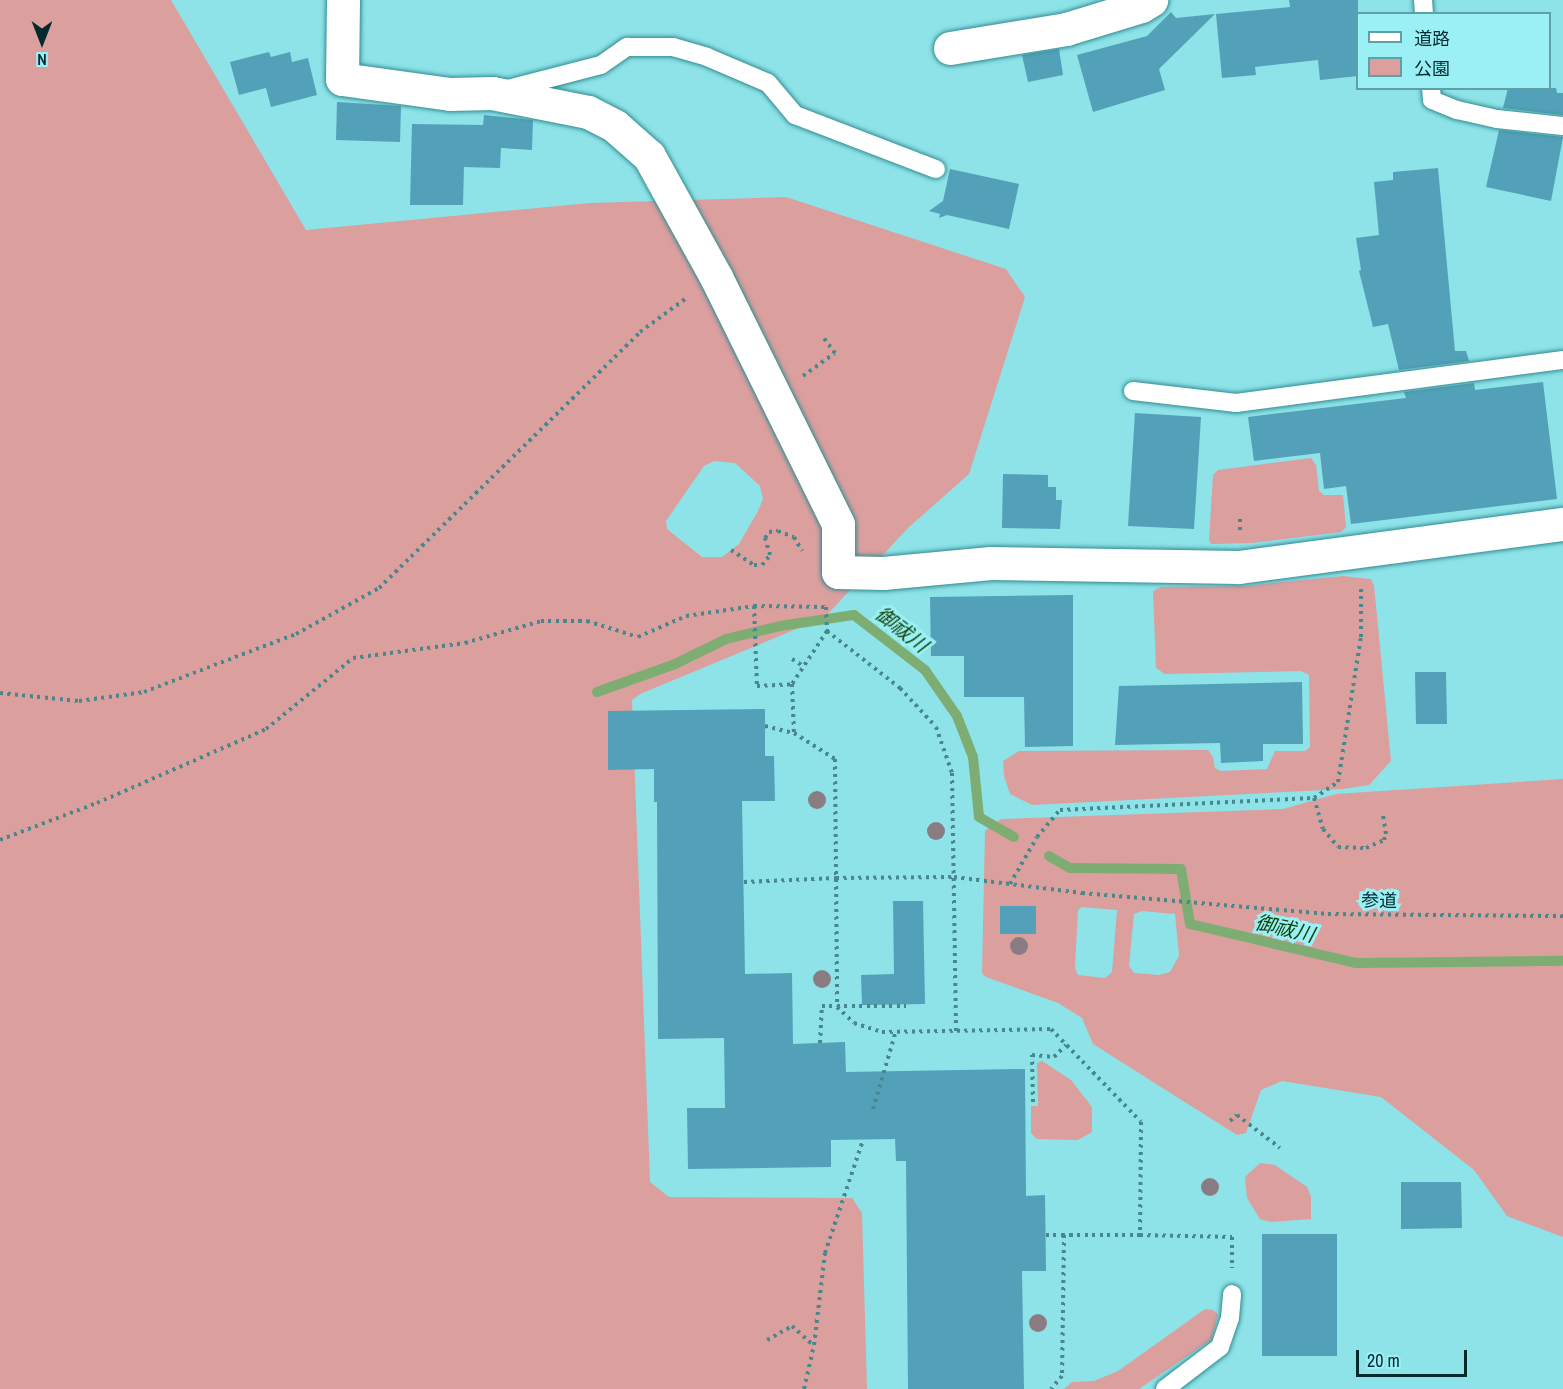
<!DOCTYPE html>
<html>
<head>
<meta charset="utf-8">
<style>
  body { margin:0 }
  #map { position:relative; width:1563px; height:1389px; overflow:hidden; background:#8de3e8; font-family:"Archivo Narrow","Noto Sans JP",sans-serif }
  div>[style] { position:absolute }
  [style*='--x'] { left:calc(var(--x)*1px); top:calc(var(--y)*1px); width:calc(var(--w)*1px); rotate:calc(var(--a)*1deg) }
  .green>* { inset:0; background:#db9f9e }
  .stream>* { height:10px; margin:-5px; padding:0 5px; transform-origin:5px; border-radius:5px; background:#7ead74 }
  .building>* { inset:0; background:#53a1b8 }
  .path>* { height:4px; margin-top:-2px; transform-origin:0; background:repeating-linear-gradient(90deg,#48878b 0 3px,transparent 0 7.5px) }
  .roads { filter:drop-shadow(0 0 2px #328c91) drop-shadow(0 0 2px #328c91) }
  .service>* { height:18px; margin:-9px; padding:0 9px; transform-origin:9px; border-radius:9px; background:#fff }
  .minor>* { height:33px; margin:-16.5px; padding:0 16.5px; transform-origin:16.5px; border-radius:16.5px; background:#fff }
  .trees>* { width:18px; height:18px; margin:-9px; border-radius:50%; background:#897d83 }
  span { translate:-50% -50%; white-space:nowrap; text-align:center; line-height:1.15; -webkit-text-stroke:6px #9af0f5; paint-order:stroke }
  .street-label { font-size:18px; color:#032a2d }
  .water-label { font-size:20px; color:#124105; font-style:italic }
  .legend { position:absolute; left:1356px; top:12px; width:195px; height:78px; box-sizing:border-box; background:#9af0f5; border:2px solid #5ea1a5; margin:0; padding:8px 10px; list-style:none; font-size:18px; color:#032a2d }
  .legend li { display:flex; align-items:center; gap:12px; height:30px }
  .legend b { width:30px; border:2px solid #5ea1a5 }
  .north { position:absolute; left:12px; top:12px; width:60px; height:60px; -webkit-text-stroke:4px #9af0f5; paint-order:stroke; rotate:180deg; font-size:16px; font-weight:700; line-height:24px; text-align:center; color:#032a2d }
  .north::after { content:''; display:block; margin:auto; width:21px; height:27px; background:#032a2d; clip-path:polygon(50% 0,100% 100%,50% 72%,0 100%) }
  .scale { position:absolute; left:1356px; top:1350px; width:111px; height:27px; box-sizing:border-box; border:3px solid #032a2d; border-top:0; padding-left:8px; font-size:18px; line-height:21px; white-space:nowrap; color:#032a2d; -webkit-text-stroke:4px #9af0f5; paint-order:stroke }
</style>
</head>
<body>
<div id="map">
  <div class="green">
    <i style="clip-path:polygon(evenodd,0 0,171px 0,306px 230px,590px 203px,786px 197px,1006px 269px,1025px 297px,969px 474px,908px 528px,825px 617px,640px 694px,632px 700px,650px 1182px,669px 1197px,852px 1198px,862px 1213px,867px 1389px,0 1389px,0 0,714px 461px,735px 463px,760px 486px,763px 499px,758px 511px,739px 544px,722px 557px,702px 557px,667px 529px,666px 521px,704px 466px,714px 461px)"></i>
    <i style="clip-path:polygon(1311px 458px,1316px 465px,1319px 491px,1324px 495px,1343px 495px,1346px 527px,1341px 532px,1252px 543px,1211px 544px,1209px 540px,1213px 475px,1218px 470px)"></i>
    <i style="clip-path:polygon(1343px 576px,1371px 579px,1374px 585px,1391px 761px,1369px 785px,1343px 789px,1032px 805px,1010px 794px,1004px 776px,1003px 761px,1019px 751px,1208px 750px,1213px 757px,1215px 768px,1221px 771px,1267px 769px,1275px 751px,1305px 751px,1310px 747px,1309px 675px,1301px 671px,1165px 674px,1156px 668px,1153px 591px,1161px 587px,1244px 586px)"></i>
    <i style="clip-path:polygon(evenodd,1563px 779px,1563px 1237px,1507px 1216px,1474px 1170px,1381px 1097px,1282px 1081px,1261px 1090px,1246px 1133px,1237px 1135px,1093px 1044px,1082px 1018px,1058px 1003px,986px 977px,982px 973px,985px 831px,1001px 819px,1283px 809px,1336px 794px,1563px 779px,1082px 907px,1117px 910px,1112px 972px,1105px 978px,1078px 975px,1075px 968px,1078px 910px,1082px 907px,1563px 779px,1142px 911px,1175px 914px,1179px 956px,1170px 972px,1159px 975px,1134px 973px,1129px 966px,1134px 914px,1142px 911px)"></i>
    <i style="clip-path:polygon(1042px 1061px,1071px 1080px,1092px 1107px,1092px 1132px,1078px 1140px,1037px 1139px,1031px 1133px,1031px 1106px,1038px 1106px,1037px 1063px)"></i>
    <i style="clip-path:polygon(1260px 1163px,1275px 1165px,1307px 1187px,1311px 1197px,1311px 1219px,1270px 1222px,1260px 1219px,1247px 1198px,1245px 1177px)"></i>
    <i style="clip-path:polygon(1205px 1309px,1213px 1310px,1218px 1314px,1212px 1339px,1139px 1389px,1064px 1389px,1072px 1382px,1094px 1381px,1118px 1371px)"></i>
  </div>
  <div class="stream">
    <i style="--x:597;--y:692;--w:83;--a:-19.7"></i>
    <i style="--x:675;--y:664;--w:57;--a:-26.1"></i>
    <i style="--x:726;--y:639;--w:56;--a:-13.5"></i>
    <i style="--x:780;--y:626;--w:75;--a:-8.5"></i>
    <i style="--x:854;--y:615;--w:90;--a:37.8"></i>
    <i style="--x:925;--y:670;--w:56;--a:55.2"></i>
    <i style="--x:957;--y:716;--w:44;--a:68.7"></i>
    <i style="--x:973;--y:757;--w:60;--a:84.3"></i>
    <i style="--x:979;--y:817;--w:40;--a:29.7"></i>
    <i style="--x:1049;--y:856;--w:24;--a:30"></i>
    <i style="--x:1070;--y:868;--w:111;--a:0.5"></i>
    <i style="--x:1181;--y:869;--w:56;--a:80.7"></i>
    <i style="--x:1190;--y:924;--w:171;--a:13.2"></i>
    <i style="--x:1356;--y:963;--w:207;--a:-0.6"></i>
  </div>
  <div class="building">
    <i style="clip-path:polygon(1289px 0,1358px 0,1358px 76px,1320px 80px,1318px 60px,1255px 67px,1256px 75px,1222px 78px,1216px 14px,1290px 7px)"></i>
    <i style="clip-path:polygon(1171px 12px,1176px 18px,1215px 14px,1159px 69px,1165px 90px,1093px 112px,1077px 55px,1147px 36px)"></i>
    <i style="clip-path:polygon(1059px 49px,1063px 75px,1028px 82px,1022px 55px)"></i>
    <i style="clip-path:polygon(269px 52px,271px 57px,290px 52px,292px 62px,308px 58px,317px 95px,271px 107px,266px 88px,239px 95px,230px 62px)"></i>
    <i style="clip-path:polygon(1508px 88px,1556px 88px,1557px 93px,1563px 93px,1563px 115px,1503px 108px)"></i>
    <i style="clip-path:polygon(337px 102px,401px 106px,400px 142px,336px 140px)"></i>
    <i style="clip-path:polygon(484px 115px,533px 120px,532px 150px,501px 148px,500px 168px,464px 167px,463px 205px,410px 205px,412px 124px,483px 125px)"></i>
    <i style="clip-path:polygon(1499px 130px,1563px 137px,1551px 201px,1486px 187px)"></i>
    <i style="clip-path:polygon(1438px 168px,1455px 351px,1466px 351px,1469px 361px,1399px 370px,1388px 324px,1373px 327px,1359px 271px,1361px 270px,1356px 238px,1379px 235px,1374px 182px,1393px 180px,1393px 172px)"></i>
    <i style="clip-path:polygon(950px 169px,1019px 184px,1009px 229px,947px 215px,939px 218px,940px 214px,929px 211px,943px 201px)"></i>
    <i style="clip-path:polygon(1543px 382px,1557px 499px,1351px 524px,1346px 486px,1324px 489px,1320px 453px,1254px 461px,1248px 417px,1406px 398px,1404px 392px,1474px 383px,1475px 390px)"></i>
    <i style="clip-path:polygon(1135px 413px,1201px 417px,1194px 529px,1128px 526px)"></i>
    <i style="clip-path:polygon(1003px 474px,1048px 475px,1048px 487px,1056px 487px,1056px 500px,1062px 500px,1060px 529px,1002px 528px)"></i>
    <i style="clip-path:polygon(1073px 595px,1073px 746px,1025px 747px,1024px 697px,964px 697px,964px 656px,931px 656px,930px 597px)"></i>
    <i style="clip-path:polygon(1415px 672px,1446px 672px,1447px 724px,1416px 724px)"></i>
    <i style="clip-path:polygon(1302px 682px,1303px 744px,1263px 744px,1263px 761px,1221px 763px,1220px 743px,1115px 745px,1119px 686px)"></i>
    <i style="clip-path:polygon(765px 709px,765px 756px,774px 756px,775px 801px,742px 801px,745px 974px,792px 973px,793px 1044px,845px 1042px,846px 1072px,1025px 1069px,1026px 1196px,1045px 1195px,1046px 1271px,1022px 1271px,1024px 1389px,908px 1389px,906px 1161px,896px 1161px,895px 1139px,831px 1140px,831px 1167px,688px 1169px,687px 1108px,725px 1108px,724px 1038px,658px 1039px,657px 802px,654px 802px,654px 769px,608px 770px,608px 711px)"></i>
    <i style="clip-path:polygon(893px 901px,923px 901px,925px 1004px,862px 1005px,861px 975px,894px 974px)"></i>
    <i style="clip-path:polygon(1000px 906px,1036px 906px,1036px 934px,1000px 934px)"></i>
    <i style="clip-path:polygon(1401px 1182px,1461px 1182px,1462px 1228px,1401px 1229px)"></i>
    <i style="clip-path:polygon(1262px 1234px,1337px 1234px,1337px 1356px,1262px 1356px)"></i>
  </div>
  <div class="path">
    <i style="--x:803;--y:376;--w:39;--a:-36"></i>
    <i style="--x:835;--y:353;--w:20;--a:-127"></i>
    <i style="--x:1240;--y:530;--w:11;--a:-90"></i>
    <i style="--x:731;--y:550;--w:27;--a:33"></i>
    <i style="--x:754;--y:565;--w:8;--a:0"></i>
    <i style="--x:762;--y:565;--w:13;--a:-51"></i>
    <i style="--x:770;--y:555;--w:18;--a:-106"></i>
    <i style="--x:765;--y:538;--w:7;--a:-56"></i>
    <i style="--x:769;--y:532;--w:9;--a:-6"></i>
    <i style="--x:778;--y:531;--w:17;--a:21"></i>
    <i style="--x:794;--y:537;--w:16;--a:60"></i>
    <i style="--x:754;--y:606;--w:80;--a:87.9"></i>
    <i style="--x:757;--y:686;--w:35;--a:-3"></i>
    <i style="--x:826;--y:607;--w:24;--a:88"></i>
    <i style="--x:827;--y:631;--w:93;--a:38"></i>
    <i style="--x:900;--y:688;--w:53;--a:47.3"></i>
    <i style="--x:936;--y:727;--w:49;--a:70.8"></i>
    <i style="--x:952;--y:773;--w:258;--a:89.1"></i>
    <i style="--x:827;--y:631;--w:64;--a:123.4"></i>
    <i style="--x:792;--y:684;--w:49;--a:87.7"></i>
    <i style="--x:794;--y:733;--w:49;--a:32.4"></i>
    <i style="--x:835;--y:759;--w:248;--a:89.5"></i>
    <i style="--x:837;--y:1007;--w:23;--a:43"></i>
    <i style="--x:854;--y:1023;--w:29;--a:18"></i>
    <i style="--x:882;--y:1032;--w:169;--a:-1"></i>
    <i style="--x:1051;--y:1029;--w:129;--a:45.9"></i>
    <i style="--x:1141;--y:1122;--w:113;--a:90.5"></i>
    <i style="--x:1140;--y:1235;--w:76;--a:180"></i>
    <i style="--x:1064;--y:1235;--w:141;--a:90.8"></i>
    <i style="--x:1062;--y:1376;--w:17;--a:130"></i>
    <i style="--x:792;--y:659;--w:13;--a:32"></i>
    <i style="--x:0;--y:693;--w:79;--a:5.8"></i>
    <i style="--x:79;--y:701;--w:66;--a:-7.9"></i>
    <i style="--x:144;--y:692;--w:163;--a:-20.9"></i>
    <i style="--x:296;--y:634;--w:95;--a:-29"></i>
    <i style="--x:379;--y:588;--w:366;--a:-44.4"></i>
    <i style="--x:640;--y:332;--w:59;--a:-36.1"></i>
    <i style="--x:765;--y:726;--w:30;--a:14"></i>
    <i style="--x:1314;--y:798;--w:29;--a:-34"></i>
    <i style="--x:1338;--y:782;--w:147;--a:-81"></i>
    <i style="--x:1361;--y:637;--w:51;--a:-90"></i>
    <i style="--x:0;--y:840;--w:104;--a:-20.9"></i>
    <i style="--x:97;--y:803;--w:184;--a:-23.6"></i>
    <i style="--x:266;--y:729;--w:112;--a:-39.2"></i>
    <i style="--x:353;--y:658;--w:113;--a:-7.6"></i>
    <i style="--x:465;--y:643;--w:79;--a:-16.1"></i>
    <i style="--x:541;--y:621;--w:46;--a:0"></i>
    <i style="--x:587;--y:621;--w:53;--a:17.4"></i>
    <i style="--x:638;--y:637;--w:52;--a:-23.6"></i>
    <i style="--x:686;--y:616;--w:69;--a:-8.4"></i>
    <i style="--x:754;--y:606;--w:72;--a:0.8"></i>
    <i style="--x:744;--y:882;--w:92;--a:-2.5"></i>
    <i style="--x:836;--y:878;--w:118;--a:-0.5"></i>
    <i style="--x:954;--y:877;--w:129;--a:7.1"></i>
    <i style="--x:1082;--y:893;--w:247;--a:4.9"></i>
    <i style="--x:1328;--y:914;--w:235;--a:0.5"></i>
    <i style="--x:1010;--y:884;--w:54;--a:-60.1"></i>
    <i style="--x:1037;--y:837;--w:35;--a:-50"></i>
    <i style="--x:1060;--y:810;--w:254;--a:-2.7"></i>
    <i style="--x:1314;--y:798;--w:32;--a:74"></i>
    <i style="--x:1323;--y:829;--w:23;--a:50"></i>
    <i style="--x:1338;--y:847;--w:28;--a:2"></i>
    <i style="--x:1366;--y:848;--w:20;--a:-24"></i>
    <i style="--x:1384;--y:840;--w:6;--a:-72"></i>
    <i style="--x:1386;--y:834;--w:20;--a:-99"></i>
    <i style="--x:820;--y:1043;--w:37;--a:-87"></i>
    <i style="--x:822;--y:1006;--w:84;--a:0"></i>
    <i style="--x:1033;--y:1102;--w:47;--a:-91.2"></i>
    <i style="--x:1032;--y:1055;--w:22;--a:5"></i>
    <i style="--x:1054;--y:1057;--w:17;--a:-45"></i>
    <i style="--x:873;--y:1109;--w:81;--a:-73.6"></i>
    <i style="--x:1230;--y:1121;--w:9;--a:-41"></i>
    <i style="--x:1237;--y:1115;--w:54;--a:37.5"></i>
    <i style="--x:1046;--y:1235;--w:18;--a:0"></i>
    <i style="--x:1140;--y:1235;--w:92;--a:1.2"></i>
    <i style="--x:1232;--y:1237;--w:31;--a:90"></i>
    <i style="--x:767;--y:1340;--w:29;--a:-29"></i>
    <i style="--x:792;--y:1326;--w:28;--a:42"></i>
    <i style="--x:804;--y:1389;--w:45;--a:-77.2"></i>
    <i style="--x:814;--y:1345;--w:93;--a:-83.2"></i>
    <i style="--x:825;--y:1253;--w:119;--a:-71.4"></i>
  </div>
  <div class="roads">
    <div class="service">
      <i style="--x:1423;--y:0;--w:14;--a:86"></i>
      <i style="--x:1431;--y:88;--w:12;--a:85"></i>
      <i style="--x:1432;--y:100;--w:27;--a:22"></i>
      <i style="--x:1457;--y:110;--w:41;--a:12.7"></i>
      <i style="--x:1497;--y:119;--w:66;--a:6.1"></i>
      <i style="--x:504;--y:90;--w:100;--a:-14.5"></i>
      <i style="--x:601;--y:65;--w:32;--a:-35"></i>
      <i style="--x:627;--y:47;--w:46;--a:0"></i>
      <i style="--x:673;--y:47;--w:35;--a:16"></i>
      <i style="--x:707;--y:57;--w:66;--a:23.1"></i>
      <i style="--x:768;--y:83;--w:42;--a:49.8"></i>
      <i style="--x:795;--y:115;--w:151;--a:21"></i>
      <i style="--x:1133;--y:391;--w:104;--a:6.6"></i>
      <i style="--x:1236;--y:403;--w:330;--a:-7.5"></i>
      <i style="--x:1165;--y:1389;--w:69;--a:-37.4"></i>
      <i style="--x:1220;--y:1347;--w:31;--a:-71"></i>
      <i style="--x:1230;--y:1318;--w:24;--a:-85"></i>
    </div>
    <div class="minor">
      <i style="--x:343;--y:0;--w:79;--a:90.7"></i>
      <i style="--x:342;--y:79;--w:109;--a:7.9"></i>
      <i style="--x:450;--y:94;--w:42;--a:-1.4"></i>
      <i style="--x:492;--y:93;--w:98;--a:11.2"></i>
      <i style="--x:588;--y:112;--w:30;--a:27"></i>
      <i style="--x:615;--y:126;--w:45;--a:41.4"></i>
      <i style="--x:649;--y:156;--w:138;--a:61"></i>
      <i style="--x:716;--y:277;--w:275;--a:63.7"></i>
      <i style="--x:838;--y:524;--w:48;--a:90"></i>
      <i style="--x:838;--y:572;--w:45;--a:1.3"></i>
      <i style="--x:883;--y:573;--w:108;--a:-5.3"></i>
      <i style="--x:991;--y:563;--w:248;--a:0.9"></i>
      <i style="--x:1239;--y:567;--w:327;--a:-7.6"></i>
      <i style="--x:950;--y:48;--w:118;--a:-9.3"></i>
      <i style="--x:1066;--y:29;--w:78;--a:-17"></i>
      <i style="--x:1141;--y:6;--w:12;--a:-31"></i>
    </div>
  </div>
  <div class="trees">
    <i style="left:817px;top:800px"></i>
    <i style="left:936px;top:831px"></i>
    <i style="left:1019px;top:946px"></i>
    <i style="left:822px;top:979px"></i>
    <i style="left:1210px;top:1187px"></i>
    <i style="left:1038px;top:1323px"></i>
  </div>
  <div class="street-label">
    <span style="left:1379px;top:901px;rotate:1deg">参道</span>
  </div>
  <div class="water-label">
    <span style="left:902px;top:629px;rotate:38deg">御祓川</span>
    <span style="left:1285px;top:928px;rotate:13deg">御祓川</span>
  </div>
  <ul class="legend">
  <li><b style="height:8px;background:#fff"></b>道路</li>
  <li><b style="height:16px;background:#db9f9e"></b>公園</li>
  </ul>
  <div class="north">N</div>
  <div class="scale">20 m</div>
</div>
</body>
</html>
